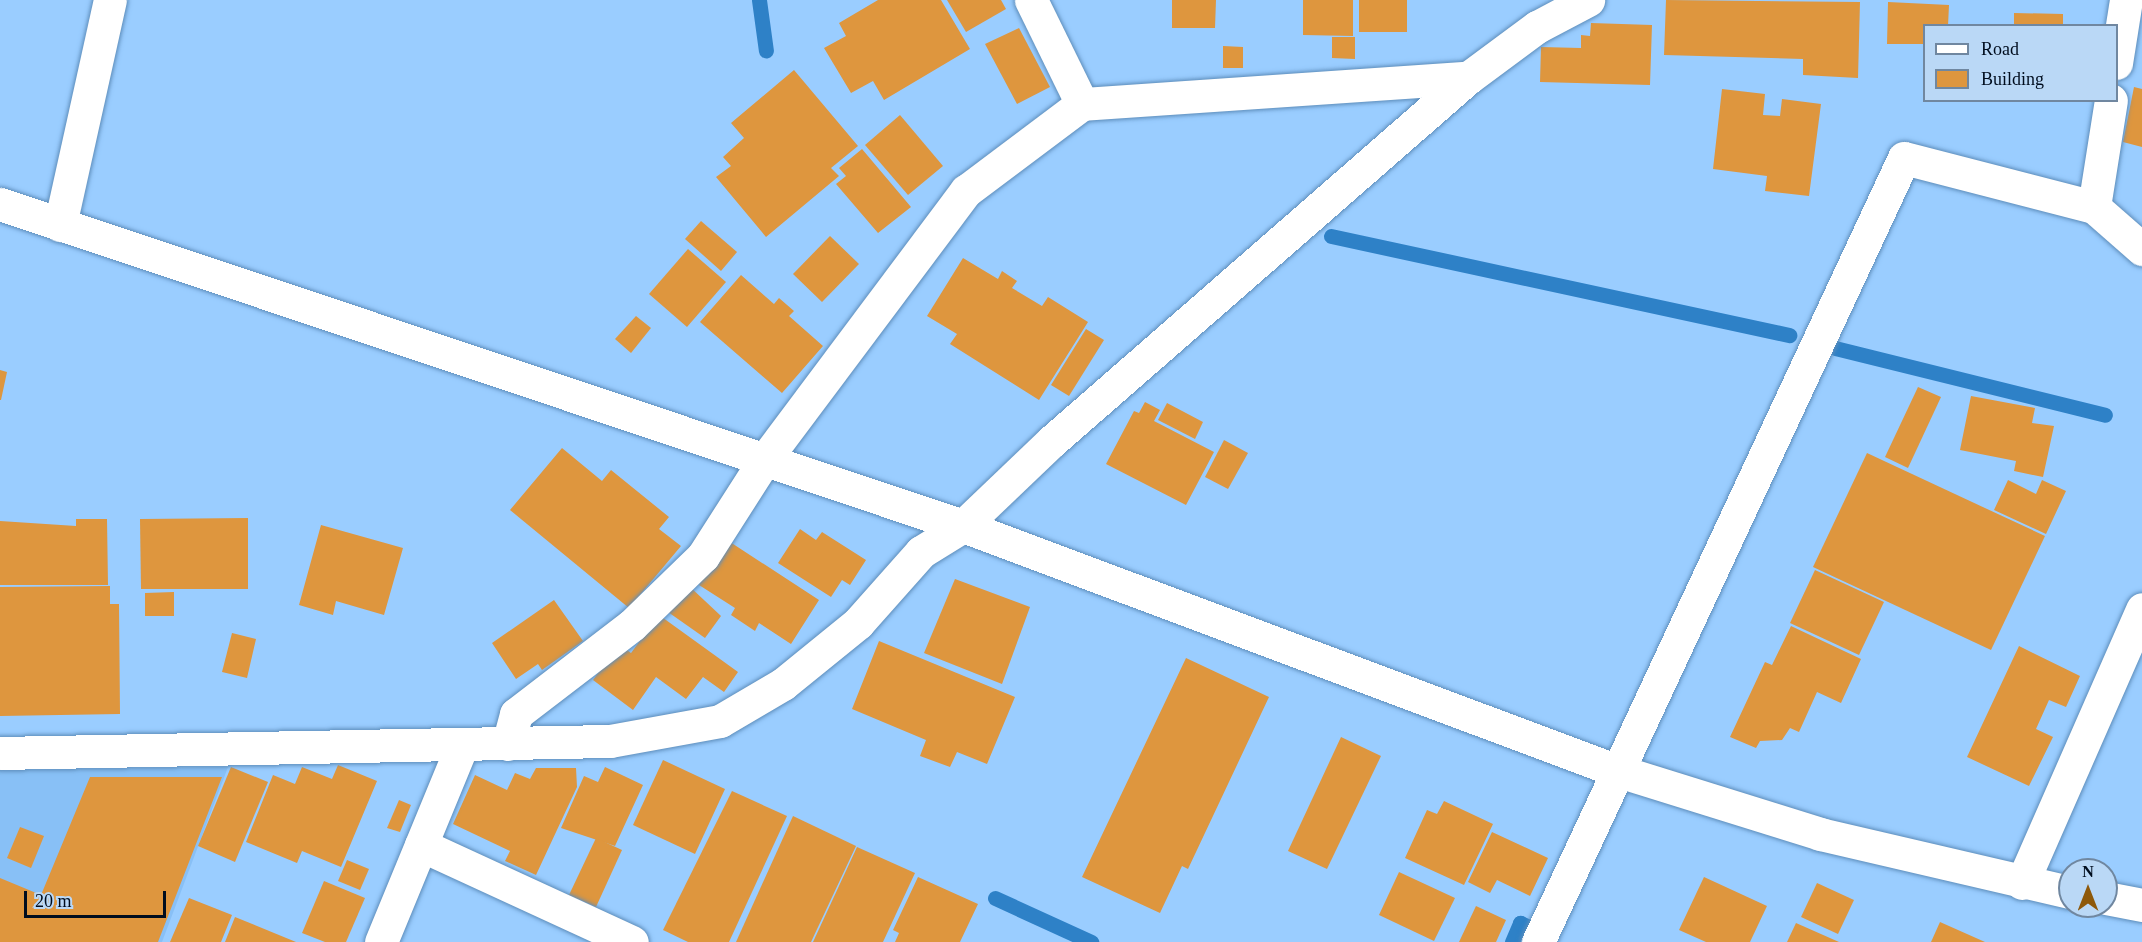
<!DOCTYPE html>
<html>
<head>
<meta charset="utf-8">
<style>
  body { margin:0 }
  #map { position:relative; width:2142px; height:942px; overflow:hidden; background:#9acdff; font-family:"Times New Roman",serif }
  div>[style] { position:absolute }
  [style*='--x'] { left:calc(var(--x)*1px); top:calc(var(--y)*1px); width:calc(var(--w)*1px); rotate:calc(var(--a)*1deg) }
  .built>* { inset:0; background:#88c0f6 }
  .stream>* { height:15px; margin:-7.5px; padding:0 7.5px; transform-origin:7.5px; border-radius:7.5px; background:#2e81c7 }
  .building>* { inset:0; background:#de963e }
  .roads { filter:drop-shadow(0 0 2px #5d8dbb) drop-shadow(0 0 2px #5d8dbb) }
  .minor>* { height:33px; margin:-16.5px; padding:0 16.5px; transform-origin:16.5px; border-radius:16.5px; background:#fff }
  span { translate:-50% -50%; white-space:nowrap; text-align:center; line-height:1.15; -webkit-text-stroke:6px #bad8f6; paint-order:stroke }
  .legend { position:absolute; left:1923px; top:24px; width:195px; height:78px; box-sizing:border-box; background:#bad8f6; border:2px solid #7087a0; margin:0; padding:8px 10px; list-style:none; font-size:18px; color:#000d1e }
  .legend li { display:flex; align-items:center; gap:12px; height:30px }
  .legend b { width:30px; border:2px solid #7087a0 }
  .north { position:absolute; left:2058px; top:858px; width:60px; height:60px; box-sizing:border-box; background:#bad8f6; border:2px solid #7087a0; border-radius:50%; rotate:0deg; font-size:16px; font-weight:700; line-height:24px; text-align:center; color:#000d1e }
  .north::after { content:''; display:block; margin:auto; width:21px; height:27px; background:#8e590b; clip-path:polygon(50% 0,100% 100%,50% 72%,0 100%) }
  .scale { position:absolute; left:24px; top:891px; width:142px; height:27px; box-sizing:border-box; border:3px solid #000d1e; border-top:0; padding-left:8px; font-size:18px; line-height:21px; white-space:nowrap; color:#000d1e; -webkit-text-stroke:4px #bad8f6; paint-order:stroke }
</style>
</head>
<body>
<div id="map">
  <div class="built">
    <i style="clip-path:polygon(228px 767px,162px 942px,0 942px,0 770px)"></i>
  </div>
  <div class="stream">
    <i style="--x:759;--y:0;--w:51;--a:82.2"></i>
    <i style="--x:1331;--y:236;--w:469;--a:12.2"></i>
    <i style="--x:1835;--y:348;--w:278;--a:13.9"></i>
    <i style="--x:995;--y:898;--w:106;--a:24.6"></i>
    <i style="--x:1512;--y:942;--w:21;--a:-67"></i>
    <i style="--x:1520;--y:923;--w:8;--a:23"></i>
  </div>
  <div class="building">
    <i style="clip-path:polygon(878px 0,941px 0,970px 49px,884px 100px,873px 81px,851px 93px,824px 48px,846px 36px,839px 23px)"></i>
    <i style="clip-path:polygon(947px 0,1001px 0,1006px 9px,966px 32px)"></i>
    <i style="clip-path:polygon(1172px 0,1216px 0,1215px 28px,1172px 28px)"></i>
    <i style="clip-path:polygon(1303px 0,1353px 0,1353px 36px,1303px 35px)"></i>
    <i style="clip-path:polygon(1359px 0,1407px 0,1407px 32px,1359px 32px)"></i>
    <i style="clip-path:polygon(1666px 0,1860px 2px,1858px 78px,1803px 75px,1803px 59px,1664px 55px)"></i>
    <i style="clip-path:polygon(1888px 2px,1949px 5px,1948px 26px,1924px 26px,1924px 44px,1887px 44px)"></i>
    <i style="clip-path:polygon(2014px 13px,2063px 14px,2063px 26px,2014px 26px)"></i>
    <i style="clip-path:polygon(1591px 23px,1652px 25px,1650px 85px,1540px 82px,1541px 47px,1581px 48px,1581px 35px,1590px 36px)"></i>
    <i style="clip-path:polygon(1019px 28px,1050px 87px,1017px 104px,985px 44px)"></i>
    <i style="clip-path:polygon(1332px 37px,1355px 37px,1355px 59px,1332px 58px)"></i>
    <i style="clip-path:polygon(1223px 46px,1243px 47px,1243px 68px,1223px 68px)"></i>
    <i style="clip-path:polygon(794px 70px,858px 146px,831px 168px,839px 176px,766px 237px,716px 177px,731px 166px,723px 157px,744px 138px,731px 123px)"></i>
    <i style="clip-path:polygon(2134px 87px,2142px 89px,2142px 147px,2123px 142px)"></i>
    <i style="clip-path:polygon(1722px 89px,1765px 94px,1763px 115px,1780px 116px,1782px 99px,1821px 104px,1809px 196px,1765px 191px,1767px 176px,1713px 169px)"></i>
    <i style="clip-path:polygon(900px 115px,943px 166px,908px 195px,865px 145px)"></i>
    <i style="clip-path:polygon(862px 149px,911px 207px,878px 233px,836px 184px,846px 176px,839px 168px)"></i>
    <i style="clip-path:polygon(701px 221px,737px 252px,721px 271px,685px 239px)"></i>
    <i style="clip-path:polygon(830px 236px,859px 264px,822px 302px,793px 274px)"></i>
    <i style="clip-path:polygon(688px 249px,726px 282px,687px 327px,649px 294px)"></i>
    <i style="clip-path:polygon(963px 258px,998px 279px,1002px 271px,1017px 281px,1012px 288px,1042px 306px,1048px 297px,1088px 322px,1039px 400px,950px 344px,957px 334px,927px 316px)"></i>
    <i style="clip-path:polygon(741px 275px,774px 304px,779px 298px,794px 311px,789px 316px,823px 346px,782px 393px,700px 322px)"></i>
    <i style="clip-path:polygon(636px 316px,651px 328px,631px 353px,615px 339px)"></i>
    <i style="clip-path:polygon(1086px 329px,1104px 340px,1069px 396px,1051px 385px)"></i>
    <i style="clip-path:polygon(0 370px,7px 372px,1px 400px,0 400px)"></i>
    <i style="clip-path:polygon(1918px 387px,1941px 397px,1908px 468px,1885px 457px)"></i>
    <i style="clip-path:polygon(1971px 396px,2035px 408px,2032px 423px,2054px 426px,2043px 477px,2014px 471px,2016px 461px,1960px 450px)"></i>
    <i style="clip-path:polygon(1145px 402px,1160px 410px,1154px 421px,1214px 452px,1186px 505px,1106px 464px,1134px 411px,1139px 413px)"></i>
    <i style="clip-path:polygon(1167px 403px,1203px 422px,1195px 439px,1158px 420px)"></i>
    <i style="clip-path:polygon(1224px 440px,1248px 453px,1228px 489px,1205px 477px)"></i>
    <i style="clip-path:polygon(562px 448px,602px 481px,611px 470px,669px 517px,659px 529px,681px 546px,629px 608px,510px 510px)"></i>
    <i style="clip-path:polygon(1867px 453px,2045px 536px,1991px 650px,1813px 567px)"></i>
    <i style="clip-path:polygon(2008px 480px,2036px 494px,2042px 480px,2066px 491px,2046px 534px,1994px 510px)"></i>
    <i style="clip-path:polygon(248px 518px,248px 589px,141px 589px,140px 519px)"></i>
    <i style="clip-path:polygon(76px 519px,107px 519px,108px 585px,0 585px,0 521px,76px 526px)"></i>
    <i style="clip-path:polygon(321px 525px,403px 548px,384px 615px,336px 601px,333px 615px,299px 605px)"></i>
    <i style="clip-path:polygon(800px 529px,816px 540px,822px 532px,866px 560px,850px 585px,842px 580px,831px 597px,778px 563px)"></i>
    <i style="clip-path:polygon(727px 540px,819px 600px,791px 644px,759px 623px,755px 631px,731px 615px,735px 608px,699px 585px)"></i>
    <i style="clip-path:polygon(1815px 570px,1884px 602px,1859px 655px,1790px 623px)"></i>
    <i style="clip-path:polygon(955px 579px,1030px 607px,1002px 684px,924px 653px)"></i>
    <i style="clip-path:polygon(688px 585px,721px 616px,705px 638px,668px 612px)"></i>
    <i style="clip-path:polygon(110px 586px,110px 604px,119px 604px,120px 714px,0 716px,0 587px)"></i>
    <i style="clip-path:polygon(174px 592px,174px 616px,145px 616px,145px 593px)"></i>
    <i style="clip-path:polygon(554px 600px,583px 641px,542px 670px,538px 664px,516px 679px,492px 643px)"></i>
    <i style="clip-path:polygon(659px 615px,738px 672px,724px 692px,703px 677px,686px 699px,656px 677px,633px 710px,593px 680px,619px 644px,631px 653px)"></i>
    <i style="clip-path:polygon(1791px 626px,1861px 659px,1841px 703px,1817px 692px,1799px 732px,1790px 728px,1782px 740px,1760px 741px,1756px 748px,1730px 737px,1765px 662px,1772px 665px)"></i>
    <i style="clip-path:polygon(232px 633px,256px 639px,247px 678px,222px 672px)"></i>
    <i style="clip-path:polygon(879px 641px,1015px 697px,987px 764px,957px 752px,950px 767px,920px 756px,926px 740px,852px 709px)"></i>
    <i style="clip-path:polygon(2019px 646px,2080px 676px,2066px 707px,2049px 700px,2036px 729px,2053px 737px,2029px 786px,1967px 757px)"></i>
    <i style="clip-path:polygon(1186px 658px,1269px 697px,1188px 869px,1182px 866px,1160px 913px,1082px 877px)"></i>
    <i style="clip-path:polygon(1341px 737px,1381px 756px,1327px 869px,1288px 851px)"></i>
    <i style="clip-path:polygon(663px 760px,725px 789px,695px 854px,633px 825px)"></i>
    <i style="clip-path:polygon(338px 765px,377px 781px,341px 867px,302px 851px,297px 863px,246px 842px,273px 775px,295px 784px,302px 767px,332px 779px)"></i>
    <i style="clip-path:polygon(231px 767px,268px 782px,235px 862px,198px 846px)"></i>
    <i style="clip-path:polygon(605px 767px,643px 785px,615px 846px,561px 828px,584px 776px,598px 782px)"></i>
    <i style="clip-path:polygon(536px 768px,576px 768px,577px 787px,536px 875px,505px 861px,510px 851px,453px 824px,475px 775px,507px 790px,515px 773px,530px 779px)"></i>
    <i style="clip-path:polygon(90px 777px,222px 777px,158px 942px,0 942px,0 878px,41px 895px)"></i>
    <i style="clip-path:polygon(732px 791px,787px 816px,729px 942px,688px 942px,663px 930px)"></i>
    <i style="clip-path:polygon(399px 800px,411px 805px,400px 832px,387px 828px)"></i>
    <i style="clip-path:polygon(1444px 801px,1493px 824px,1464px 885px,1405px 858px,1427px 810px,1437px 814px)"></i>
    <i style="clip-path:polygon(793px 816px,856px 846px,811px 942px,736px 942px)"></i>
    <i style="clip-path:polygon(20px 827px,44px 836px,31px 868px,7px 858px)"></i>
    <i style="clip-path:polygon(1492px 832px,1548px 858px,1530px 896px,1497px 880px,1490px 893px,1468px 882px)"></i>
    <i style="clip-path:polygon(596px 838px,622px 850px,596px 907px,569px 895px)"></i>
    <i style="clip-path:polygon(857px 847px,915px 873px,883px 942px,813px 942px)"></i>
    <i style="clip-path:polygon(347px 860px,369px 869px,360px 890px,338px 881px)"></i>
    <i style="clip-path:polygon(1399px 872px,1455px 898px,1434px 941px,1379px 915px)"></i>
    <i style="clip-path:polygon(918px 877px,978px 904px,960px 942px,895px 942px,899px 933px,893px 930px)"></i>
    <i style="clip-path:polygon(1704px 877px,1767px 906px,1750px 942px,1706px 942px,1679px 930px)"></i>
    <i style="clip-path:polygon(324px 881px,365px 898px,346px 942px,325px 942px,302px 933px)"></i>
    <i style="clip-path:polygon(1817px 883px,1854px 900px,1838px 934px,1801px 917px)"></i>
    <i style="clip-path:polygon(189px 898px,232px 915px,221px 942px,170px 942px)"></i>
    <i style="clip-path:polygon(1476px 906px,1506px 920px,1496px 942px,1459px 942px)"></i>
    <i style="clip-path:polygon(235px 917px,296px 942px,225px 942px)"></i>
    <i style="clip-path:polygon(1940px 922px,1985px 942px,1931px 942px)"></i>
    <i style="clip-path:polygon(1796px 923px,1839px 942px,1787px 942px)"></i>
  </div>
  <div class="roads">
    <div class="minor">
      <i style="--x:1031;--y:0;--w:116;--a:63.9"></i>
      <i style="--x:1082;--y:104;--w:387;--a:-3.9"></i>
      <i style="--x:2116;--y:63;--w:64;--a:-81"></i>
      <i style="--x:0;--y:204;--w:1015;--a:18.49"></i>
      <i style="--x:963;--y:526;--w:696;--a:20.52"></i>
      <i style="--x:1615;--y:770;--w:215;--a:17.3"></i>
      <i style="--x:1820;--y:834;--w:257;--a:13.1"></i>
      <i style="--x:2094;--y:207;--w:64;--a:41.2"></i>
      <i style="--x:60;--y:225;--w:230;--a:-77.5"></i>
      <i style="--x:508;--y:744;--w:31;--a:-75"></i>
      <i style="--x:516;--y:714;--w:146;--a:-37.5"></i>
      <i style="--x:632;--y:625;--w:99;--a:-44.2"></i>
      <i style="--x:703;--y:556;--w:112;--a:-57.4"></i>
      <i style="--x:763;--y:462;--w:339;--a:-53.2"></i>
      <i style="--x:966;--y:191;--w:145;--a:-36.9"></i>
      <i style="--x:0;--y:753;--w:610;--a:-1.13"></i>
      <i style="--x:610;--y:741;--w:112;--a:-10.3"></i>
      <i style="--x:720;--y:721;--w:73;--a:-30.4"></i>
      <i style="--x:783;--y:684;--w:97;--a:-39.1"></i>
      <i style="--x:858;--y:623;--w:95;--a:-48.4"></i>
      <i style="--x:921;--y:552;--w:49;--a:-31.8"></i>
      <i style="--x:963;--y:526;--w:123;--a:-43.7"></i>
      <i style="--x:1052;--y:441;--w:552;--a:-41.11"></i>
      <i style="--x:1468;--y:78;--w:86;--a:-36.5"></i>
      <i style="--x:1537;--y:27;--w:58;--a:-27.9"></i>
      <i style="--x:421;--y:845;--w:232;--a:24.7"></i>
      <i style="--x:2022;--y:883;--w:299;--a:-66.3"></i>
      <i style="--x:2106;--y:898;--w:37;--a:11"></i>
      <i style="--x:381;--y:942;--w:213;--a:-67.6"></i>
      <i style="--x:1538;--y:942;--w:865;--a:-64.98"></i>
      <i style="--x:1904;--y:158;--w:196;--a:14.5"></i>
      <i style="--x:2094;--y:207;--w:108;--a:-81"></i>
    </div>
  </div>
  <ul class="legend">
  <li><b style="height:8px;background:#fff"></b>Road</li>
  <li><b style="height:16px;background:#de963e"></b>Building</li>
  </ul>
  <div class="north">N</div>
  <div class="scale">20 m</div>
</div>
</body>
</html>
